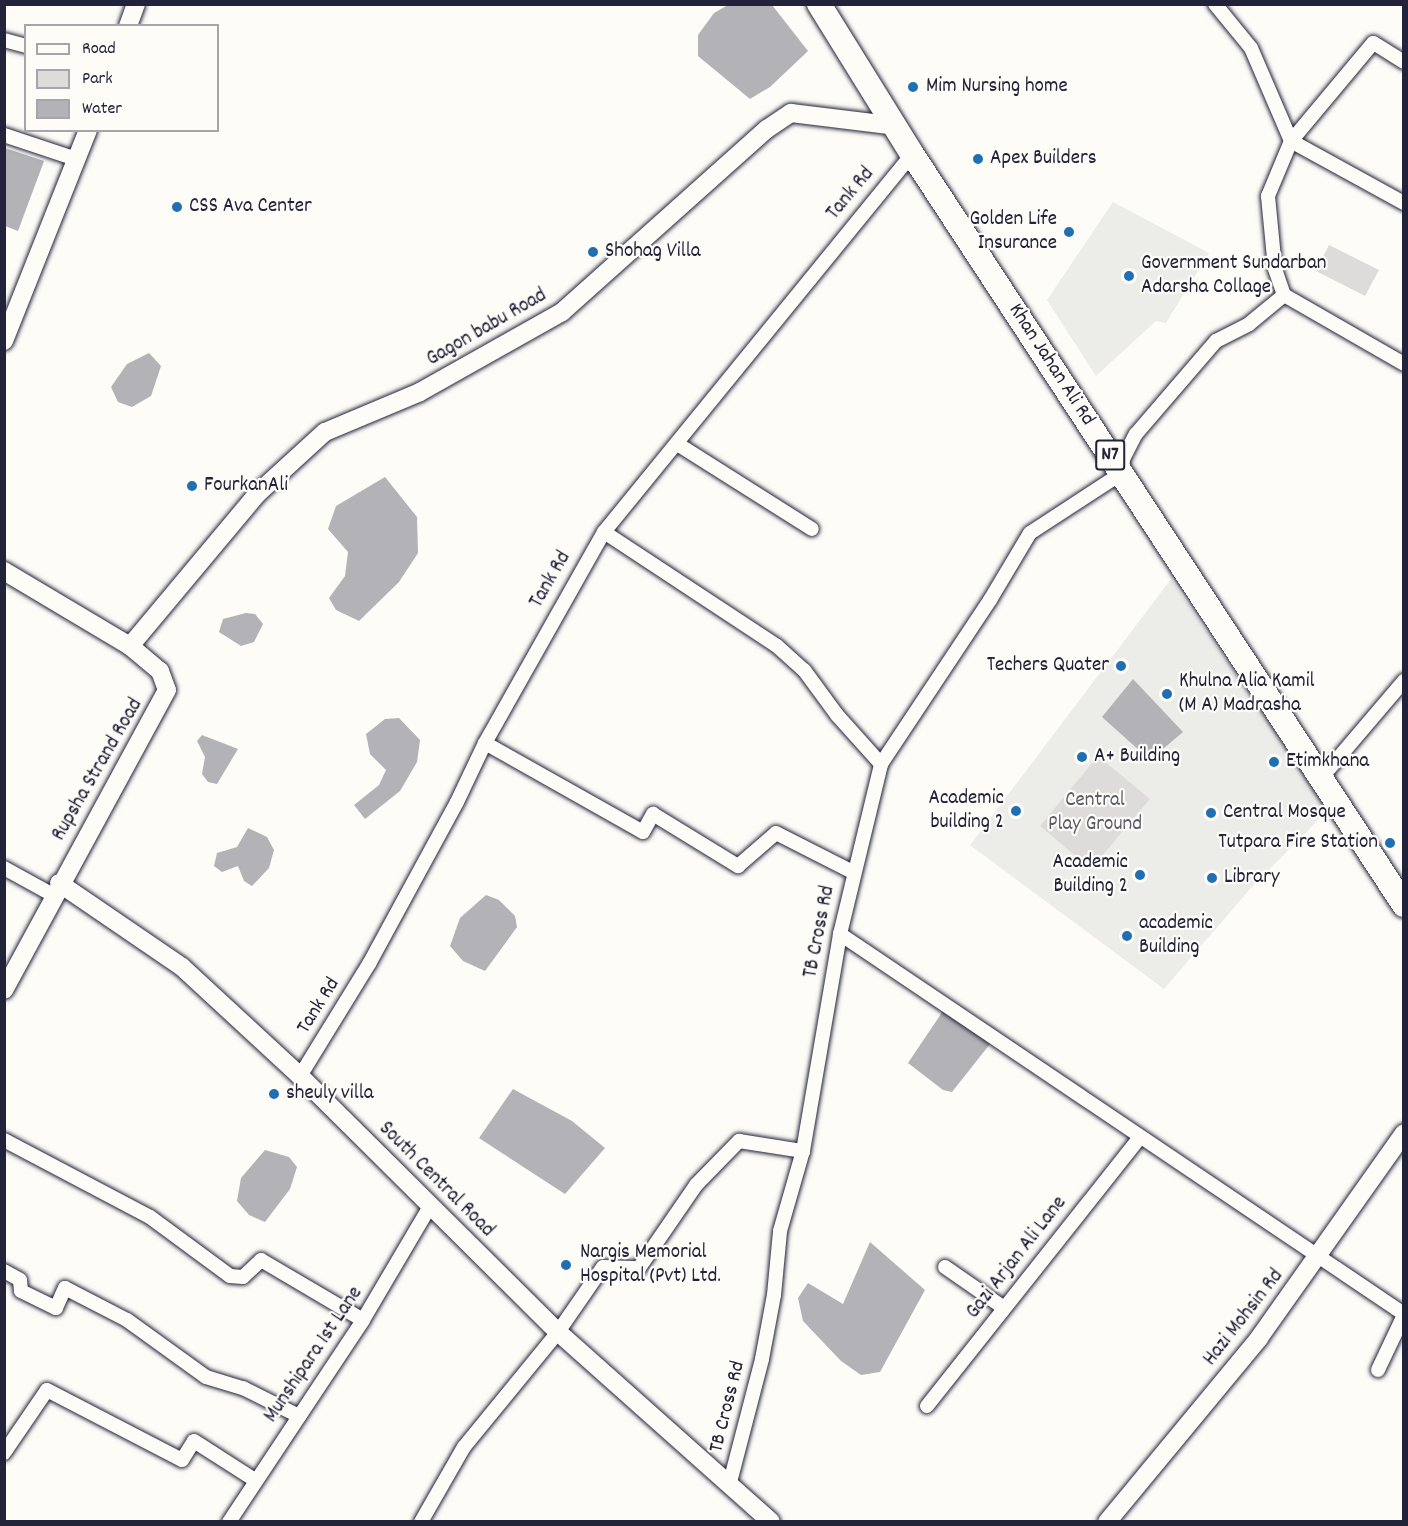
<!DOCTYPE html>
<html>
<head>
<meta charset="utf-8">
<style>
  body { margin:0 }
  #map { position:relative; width:1408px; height:1526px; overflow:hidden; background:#fdfcf7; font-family:Dekko,sans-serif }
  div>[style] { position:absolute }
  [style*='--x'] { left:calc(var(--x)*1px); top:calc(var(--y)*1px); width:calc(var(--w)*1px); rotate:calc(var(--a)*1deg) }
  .built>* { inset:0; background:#ecece9 }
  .green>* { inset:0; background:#dddcdb }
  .water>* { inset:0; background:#b2b2b7 }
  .roads { filter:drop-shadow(0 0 2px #22223b) drop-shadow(0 0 2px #22223b) }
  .street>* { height:14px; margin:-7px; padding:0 7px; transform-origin:7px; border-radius:7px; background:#fdfcf7 }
  .secondary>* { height:18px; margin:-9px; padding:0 9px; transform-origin:9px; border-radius:9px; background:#fdfcf7 }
  .highway>* { height:24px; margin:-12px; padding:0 12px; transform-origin:12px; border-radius:12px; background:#fdfcf7 }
  .dots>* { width:16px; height:16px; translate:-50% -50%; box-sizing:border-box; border:3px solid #fdfcf7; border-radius:50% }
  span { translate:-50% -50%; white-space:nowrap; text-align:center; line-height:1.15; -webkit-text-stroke:4.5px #fdfcf7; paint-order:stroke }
  .shield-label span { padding:2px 4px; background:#fdfcf7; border:2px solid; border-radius:4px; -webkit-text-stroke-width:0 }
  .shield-label { font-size:20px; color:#22223b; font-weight:700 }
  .poi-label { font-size:21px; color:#22223b }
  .left { translate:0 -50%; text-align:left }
  .right { translate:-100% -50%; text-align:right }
  .street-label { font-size:21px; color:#22223b }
  .park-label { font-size:21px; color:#5a5a6b }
  .frame { position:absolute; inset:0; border:6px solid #22223b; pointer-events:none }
  .legend { position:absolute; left:24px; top:24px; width:195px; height:108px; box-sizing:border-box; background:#fdfcf7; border:2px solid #a5a5ac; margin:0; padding:8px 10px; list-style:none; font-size:18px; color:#22223b }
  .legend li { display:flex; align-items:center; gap:12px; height:30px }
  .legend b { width:30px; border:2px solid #a5a5ac }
</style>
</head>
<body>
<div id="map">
  <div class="built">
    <i style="clip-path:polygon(1113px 202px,1209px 253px,1166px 323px,1156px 321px,1096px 376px,1047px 300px)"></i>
    <i style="clip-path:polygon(1171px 579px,1328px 810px,1250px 889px,1164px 989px,970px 845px)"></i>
  </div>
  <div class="green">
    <i style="clip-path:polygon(1329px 245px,1379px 270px,1365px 296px,1316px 271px)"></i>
    <i style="clip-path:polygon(1098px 756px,1150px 799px,1091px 869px,1040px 826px)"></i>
  </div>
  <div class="water">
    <i style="clip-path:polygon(728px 5px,772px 5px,808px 51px,770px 87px,750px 99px,698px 56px,698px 35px,714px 13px)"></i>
    <i style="clip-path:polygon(5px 148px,44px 161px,18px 231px,5px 226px)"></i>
    <i style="clip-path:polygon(149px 353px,161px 366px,151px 396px,132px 407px,118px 402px,111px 387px,127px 364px)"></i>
    <i style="clip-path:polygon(385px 477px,417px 517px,418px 553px,399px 582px,359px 621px,336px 610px,329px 598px,345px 576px,348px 552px,328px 529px,336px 506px)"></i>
    <i style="clip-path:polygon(246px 613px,255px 614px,263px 624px,254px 642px,241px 646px,219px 632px,223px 619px)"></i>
    <i style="clip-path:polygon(1133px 679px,1183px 732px,1150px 760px,1102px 717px)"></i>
    <i style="clip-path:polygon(399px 718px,420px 740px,417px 762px,400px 791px,365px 819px,354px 805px,379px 785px,386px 770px,370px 754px,366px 734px,385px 719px)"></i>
    <i style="clip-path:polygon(202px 735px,238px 749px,217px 784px,208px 782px,202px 774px,205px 757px,197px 741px)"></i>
    <i style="clip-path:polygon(248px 828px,267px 837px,274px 850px,269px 868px,252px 886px,244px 881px,238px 866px,222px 872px,214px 866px,217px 853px,237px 847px)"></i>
    <i style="clip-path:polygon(486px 895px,499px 900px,515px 916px,517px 927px,485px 971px,463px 961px,450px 946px,460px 918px)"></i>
    <i style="clip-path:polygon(945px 1008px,990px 1044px,952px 1092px,943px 1090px,908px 1063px)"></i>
    <i style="clip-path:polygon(513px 1089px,572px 1121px,605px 1148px,565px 1194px,479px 1138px)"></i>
    <i style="clip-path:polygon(265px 1150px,289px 1157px,297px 1167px,290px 1189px,265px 1222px,249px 1215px,237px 1201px,241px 1178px)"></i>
    <i style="clip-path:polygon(870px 1242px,925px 1290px,880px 1372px,861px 1375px,841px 1361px,803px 1321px,798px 1298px,808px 1283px,843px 1304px)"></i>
  </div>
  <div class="roads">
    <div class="street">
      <i style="--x:1215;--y:4;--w:57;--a:50.7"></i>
      <i style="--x:1251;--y:48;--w:101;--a:66.7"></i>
      <i style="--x:1291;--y:141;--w:60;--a:112.7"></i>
      <i style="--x:1268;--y:196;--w:73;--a:84.5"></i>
      <i style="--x:1275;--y:269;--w:28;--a:71"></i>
      <i style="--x:4;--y:40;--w:23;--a:15"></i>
      <i style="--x:1404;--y:62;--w:36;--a:-148"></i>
      <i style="--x:1373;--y:43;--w:128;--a:129.9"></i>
      <i style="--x:1291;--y:141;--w:129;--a:28.8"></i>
      <i style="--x:4;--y:135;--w:76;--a:18.4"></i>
      <i style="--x:1284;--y:295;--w:138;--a:29.9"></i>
      <i style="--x:679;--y:445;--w:157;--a:32.3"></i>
      <i style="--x:604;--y:532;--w:207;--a:33.4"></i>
      <i style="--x:777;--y:646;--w:36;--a:42"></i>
      <i style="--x:804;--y:670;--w:56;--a:53.7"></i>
      <i style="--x:837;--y:715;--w:66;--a:48.1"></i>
      <i style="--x:485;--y:743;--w:181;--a:29.4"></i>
      <i style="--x:643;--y:832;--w:21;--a:-61"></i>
      <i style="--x:653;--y:814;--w:100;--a:31.5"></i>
      <i style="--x:738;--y:866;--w:50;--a:-41"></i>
      <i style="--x:776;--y:833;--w:86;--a:26.9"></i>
      <i style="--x:1329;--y:769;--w:116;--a:-49.6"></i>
      <i style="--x:4;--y:868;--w:56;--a:28.9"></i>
      <i style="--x:840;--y:934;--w:680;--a:33.97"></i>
      <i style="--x:300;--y:1076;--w:132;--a:-58.4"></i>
      <i style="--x:369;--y:964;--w:184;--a:-61.5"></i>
      <i style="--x:457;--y:802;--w:65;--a:-64.6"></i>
      <i style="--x:485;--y:743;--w:242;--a:-60.6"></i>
      <i style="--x:604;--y:532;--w:488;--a:-50.8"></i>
      <i style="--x:4;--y:1140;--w:165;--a:27.8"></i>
      <i style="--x:150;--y:1217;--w:99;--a:36.4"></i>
      <i style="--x:230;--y:1276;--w:13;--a:4"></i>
      <i style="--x:243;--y:1277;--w:25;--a:-43"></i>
      <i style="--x:261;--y:1260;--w:118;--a:30.5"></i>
      <i style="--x:945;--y:1267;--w:72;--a:34.8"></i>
      <i style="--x:4;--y:1271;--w:18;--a:29"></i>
      <i style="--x:20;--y:1280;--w:11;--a:85"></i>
      <i style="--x:21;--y:1291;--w:39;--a:26"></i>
      <i style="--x:56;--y:1308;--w:22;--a:-66"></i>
      <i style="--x:65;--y:1288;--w:70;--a:27.3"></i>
      <i style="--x:127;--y:1320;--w:97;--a:35.8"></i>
      <i style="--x:206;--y:1377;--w:39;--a:17"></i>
      <i style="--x:243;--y:1388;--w:63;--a:26.6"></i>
      <i style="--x:1378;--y:1370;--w:61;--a:-64.7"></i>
      <i style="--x:927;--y:1406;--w:343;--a:-51.6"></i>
      <i style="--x:4;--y:1453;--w:76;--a:-55.7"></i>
      <i style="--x:47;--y:1390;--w:152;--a:27.4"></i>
      <i style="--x:182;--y:1460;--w:22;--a:-58"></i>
      <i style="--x:194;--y:1441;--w:72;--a:32.6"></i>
      <i style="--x:729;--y:1486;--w:131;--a:-75.4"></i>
      <i style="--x:762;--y:1359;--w:65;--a:-79.4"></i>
      <i style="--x:774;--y:1295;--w:64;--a:-84.6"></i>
      <i style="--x:780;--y:1231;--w:83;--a:-74"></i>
      <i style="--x:803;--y:1151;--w:220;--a:-80.3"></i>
      <i style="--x:840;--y:934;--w:175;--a:-76.4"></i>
      <i style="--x:881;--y:764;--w:197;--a:-56.4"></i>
      <i style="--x:990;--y:600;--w:78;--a:-59.2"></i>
      <i style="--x:1030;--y:533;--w:110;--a:-33.1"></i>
      <i style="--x:1122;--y:473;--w:14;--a:-86"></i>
      <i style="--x:1123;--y:459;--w:28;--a:-63"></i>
      <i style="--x:1136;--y:434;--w:123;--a:-49.3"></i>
      <i style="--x:1216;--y:341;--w:37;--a:-27"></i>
      <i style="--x:1249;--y:324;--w:45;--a:-39.6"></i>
      <i style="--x:229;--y:1522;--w:242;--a:-56.4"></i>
      <i style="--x:363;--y:1320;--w:130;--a:-59.5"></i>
      <i style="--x:421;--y:1522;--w:86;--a:-60.2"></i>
      <i style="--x:464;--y:1447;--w:149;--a:-50.7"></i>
      <i style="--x:558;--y:1332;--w:79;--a:-55.3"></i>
      <i style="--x:603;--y:1267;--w:36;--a:2"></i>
      <i style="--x:639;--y:1268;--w:101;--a:-55.5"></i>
      <i style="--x:696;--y:1185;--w:62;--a:-45.7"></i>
      <i style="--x:739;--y:1141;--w:65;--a:8.9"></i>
    </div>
    <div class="secondary">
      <i style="--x:128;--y:26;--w:23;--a:-70"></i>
      <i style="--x:4;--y:341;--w:227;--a:-68.3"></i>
      <i style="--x:4;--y:571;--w:147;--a:30.8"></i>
      <i style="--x:130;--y:646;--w:39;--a:40"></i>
      <i style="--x:160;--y:671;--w:20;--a:70"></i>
      <i style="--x:167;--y:690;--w:341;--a:118.5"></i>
      <i style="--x:130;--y:646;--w:198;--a:-50.1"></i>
      <i style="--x:257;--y:494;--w:92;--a:-42.4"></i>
      <i style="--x:325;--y:432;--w:103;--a:-22.8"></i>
      <i style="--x:420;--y:392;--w:163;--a:-29.4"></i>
      <i style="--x:562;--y:312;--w:275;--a:-41.8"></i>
      <i style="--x:767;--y:129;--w:29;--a:-34"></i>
      <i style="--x:791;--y:113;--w:107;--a:7"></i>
      <i style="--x:59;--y:883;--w:149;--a:34.3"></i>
      <i style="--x:182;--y:967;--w:161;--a:42.7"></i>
      <i style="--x:300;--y:1076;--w:363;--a:44.8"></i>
      <i style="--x:558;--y:1332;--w:285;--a:41.7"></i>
      <i style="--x:1107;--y:1522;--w:239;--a:-50.4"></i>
      <i style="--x:1259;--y:1338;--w:251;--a:-54.7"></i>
    </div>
    <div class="highway">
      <i style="--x:819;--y:4;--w:176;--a:58.2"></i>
      <i style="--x:912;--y:154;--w:898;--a:56.77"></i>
    </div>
  </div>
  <div class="dots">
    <i style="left:913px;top:87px;background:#1f6fb2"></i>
    <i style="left:978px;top:159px;background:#1f6fb2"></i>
    <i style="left:177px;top:207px;background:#1f6fb2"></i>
    <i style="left:1069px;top:232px;background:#1f6fb2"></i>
    <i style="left:593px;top:252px;background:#1f6fb2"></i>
    <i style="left:1129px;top:276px;background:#1f6fb2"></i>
    <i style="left:192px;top:486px;background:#1f6fb2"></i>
    <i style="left:1121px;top:666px;background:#1f6fb2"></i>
    <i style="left:1167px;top:694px;background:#1f6fb2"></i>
    <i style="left:1082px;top:757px;background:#1f6fb2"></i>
    <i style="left:1274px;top:762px;background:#1f6fb2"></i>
    <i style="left:1016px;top:811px;background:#1f6fb2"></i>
    <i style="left:1211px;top:813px;background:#1f6fb2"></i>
    <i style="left:1390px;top:843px;background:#1f6fb2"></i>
    <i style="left:1140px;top:875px;background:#1f6fb2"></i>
    <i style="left:1212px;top:878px;background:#1f6fb2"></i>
    <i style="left:1127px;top:936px;background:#1f6fb2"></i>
    <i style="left:274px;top:1094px;background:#1f6fb2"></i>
    <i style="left:566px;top:1265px;background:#1f6fb2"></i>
  </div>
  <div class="shield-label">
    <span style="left:1110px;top:455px">N7</span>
  </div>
  <div class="poi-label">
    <span class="left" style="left:926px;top:87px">Mim Nursing home</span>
    <span class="left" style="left:990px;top:159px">Apex Builders</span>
    <span class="left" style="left:189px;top:207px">CSS Ava Center</span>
    <span class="right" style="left:1057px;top:232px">Golden Life<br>Insurance</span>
    <span class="left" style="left:605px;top:252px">Shohag Villa</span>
    <span class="left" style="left:1141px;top:276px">Government Sundarban<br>Adarsha Collage</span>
    <span class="left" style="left:204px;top:486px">FourkanAli</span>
    <span class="right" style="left:1109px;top:666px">Techers Quater</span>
    <span class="left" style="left:1179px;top:694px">Khulna Alia Kamil<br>(M A) Madrasha</span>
    <span class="left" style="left:1094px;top:757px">A+ Building</span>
    <span class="left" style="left:1286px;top:762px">Etimkhana</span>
    <span class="right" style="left:1004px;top:811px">Academic<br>building 2</span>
    <span class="left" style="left:1223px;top:813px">Central Mosque</span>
    <span class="right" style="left:1378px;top:843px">Tutpara Fire Station</span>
    <span class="right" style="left:1128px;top:875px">Academic<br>Building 2</span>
    <span class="left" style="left:1224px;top:878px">Library</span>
    <span class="left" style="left:1139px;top:936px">academic<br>Building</span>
    <span class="left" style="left:286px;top:1094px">sheuly villa</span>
    <span class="left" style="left:580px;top:1265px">Nargis Memorial<br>Hospital (Pvt) Ltd.</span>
  </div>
  <div class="street-label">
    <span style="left:851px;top:194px;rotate:-50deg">Tank Rd</span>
    <span style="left:487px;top:328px;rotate:-30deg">Gagon babu Road</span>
    <span style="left:1051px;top:365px;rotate:57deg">Khan Jahan Ali Rd</span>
    <span style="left:551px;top:580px;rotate:-60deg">Tank Rd</span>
    <span style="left:98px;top:770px;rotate:-60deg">Rupsha Strand Road</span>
    <span style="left:820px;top:932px;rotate:-79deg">TB Cross Rd</span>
    <span style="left:319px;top:1006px;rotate:-58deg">Tank Rd</span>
    <span style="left:436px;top:1180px;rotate:45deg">South Central Road</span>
    <span style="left:1017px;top:1258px;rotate:-52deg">Gazi Arjan Ali Lane</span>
    <span style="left:1244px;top:1318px;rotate:-52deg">Hazi Mohsin Rd</span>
    <span style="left:314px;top:1355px;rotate:-56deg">Munshipara 1st Lane</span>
    <span style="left:728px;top:1407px;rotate:-76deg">TB Cross Rd</span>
  </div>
  <div class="park-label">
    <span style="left:1095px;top:813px">Central<br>Play Ground</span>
  </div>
  <div class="frame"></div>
  <ul class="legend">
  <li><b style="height:8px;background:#fdfcf7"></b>Road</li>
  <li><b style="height:16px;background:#dddcdb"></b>Park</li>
  <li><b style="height:16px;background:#b2b2b7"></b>Water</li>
  </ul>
</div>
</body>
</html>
